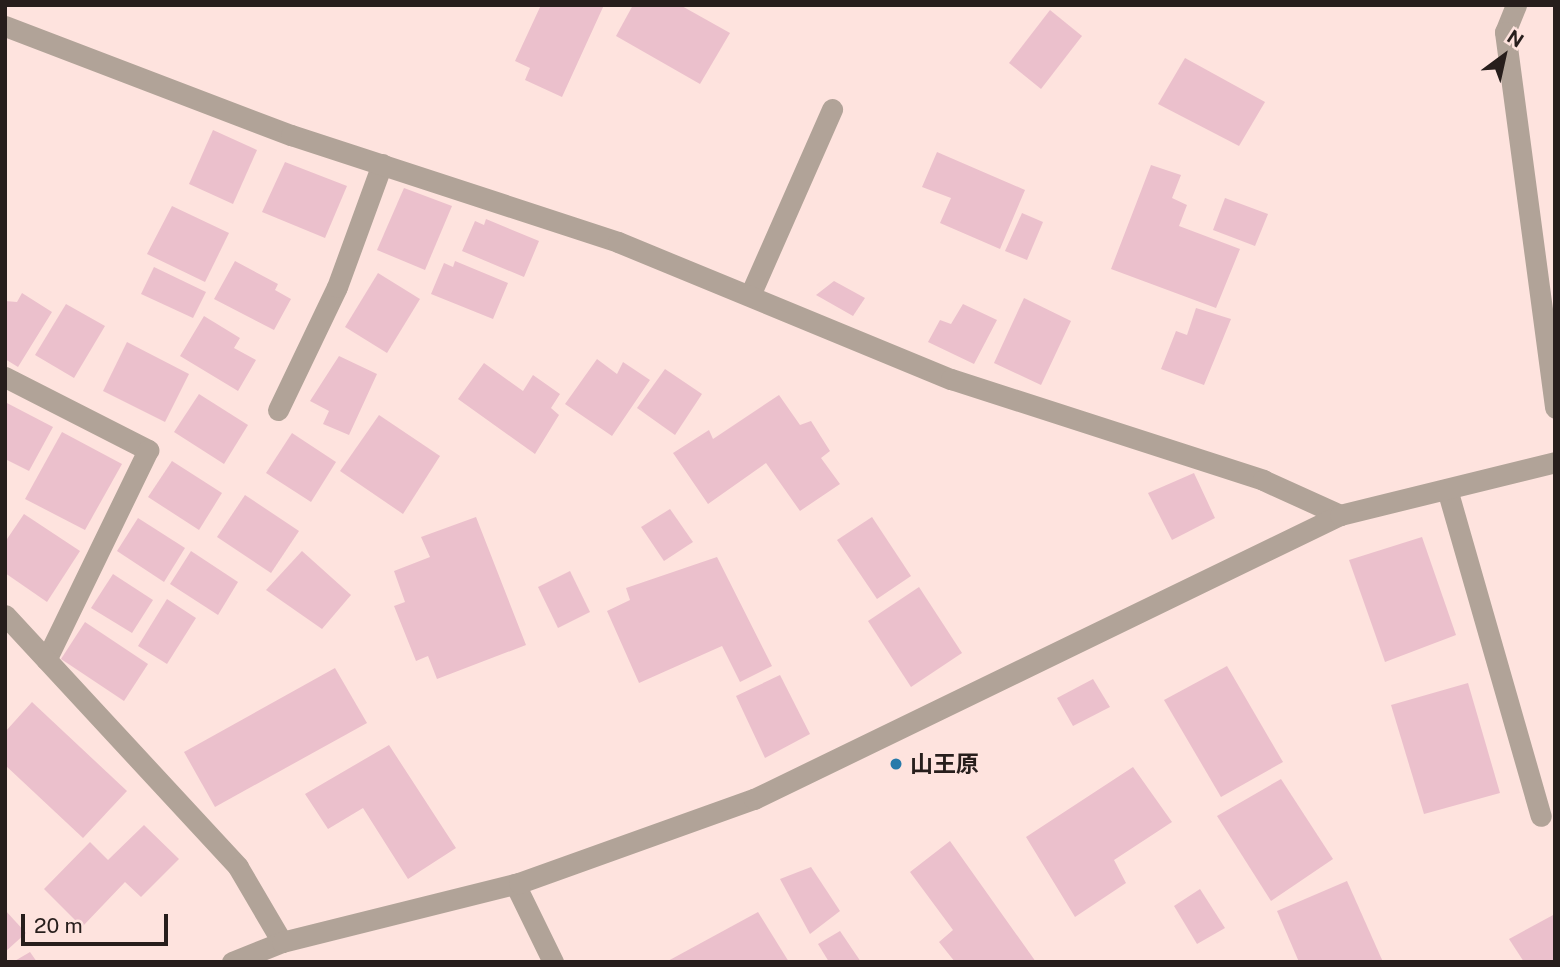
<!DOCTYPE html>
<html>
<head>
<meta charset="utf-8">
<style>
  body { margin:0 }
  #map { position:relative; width:1560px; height:967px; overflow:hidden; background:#fee3de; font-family:"Public Sans","Noto Sans JP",sans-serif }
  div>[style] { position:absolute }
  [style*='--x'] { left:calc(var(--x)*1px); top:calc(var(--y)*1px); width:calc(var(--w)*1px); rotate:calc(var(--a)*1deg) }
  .building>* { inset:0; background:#ebc0cc }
  .service>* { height:21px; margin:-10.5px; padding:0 10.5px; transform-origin:10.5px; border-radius:10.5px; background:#b1a398 }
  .minor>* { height:21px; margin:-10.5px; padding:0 10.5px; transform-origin:10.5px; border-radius:10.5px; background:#b1a398 }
  .tertiary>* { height:21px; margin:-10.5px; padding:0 10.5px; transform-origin:10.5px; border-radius:10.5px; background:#b1a398 }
  .dots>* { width:19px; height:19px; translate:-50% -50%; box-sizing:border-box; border:4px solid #fee3de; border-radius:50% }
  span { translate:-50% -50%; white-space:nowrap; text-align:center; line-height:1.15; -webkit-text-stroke:7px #fee3de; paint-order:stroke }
  .poi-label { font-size:23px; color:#271e1c; font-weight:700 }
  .left { translate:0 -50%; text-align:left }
  .frame { position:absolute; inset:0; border:7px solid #271e1c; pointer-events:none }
  .north { position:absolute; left:1469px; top:21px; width:70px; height:70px; -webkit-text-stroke:5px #fee3de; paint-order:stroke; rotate:33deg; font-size:19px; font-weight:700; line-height:28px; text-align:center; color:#271e1c }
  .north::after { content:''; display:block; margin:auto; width:24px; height:32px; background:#271e1c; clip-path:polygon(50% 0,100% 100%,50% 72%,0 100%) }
  .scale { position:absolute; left:21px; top:914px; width:147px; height:32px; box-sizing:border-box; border:4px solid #271e1c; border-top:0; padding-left:9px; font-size:21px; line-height:24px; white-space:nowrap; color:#271e1c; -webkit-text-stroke:5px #fee3de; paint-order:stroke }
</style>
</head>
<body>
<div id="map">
  <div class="building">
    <i style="clip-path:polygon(541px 5px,604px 5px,562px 97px,525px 80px,530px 68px,515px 61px)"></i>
    <i style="clip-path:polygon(633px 5px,680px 5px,730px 33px,700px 84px,616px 36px)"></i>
    <i style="clip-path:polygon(1050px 10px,1082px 36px,1041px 89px,1009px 63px)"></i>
    <i style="clip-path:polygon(1185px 58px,1265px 102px,1239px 146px,1158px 104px)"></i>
    <i style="clip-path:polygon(213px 130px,257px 150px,233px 204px,189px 184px)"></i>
    <i style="clip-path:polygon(937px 152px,1025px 190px,1000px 249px,940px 223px,951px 198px,922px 187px)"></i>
    <i style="clip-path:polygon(285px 162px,347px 186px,325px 238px,262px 212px)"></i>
    <i style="clip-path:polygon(1151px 165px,1181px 175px,1172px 198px,1187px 205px,1179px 226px,1240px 249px,1216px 308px,1111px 269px)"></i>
    <i style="clip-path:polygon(404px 188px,452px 206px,425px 270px,377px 250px)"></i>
    <i style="clip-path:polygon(1225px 198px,1268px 214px,1255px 246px,1213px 230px)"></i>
    <i style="clip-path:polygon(172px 206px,229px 233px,205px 282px,147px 254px)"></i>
    <i style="clip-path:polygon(1022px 213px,1043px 222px,1027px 260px,1005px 251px)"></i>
    <i style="clip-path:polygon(486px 219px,539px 241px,524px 277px,462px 251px,475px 221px,484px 225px)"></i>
    <i style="clip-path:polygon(235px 261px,278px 284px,275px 290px,291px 299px,274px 330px,214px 299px)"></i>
    <i style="clip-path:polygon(455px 261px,508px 283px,493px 319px,431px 294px,444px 263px,453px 267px)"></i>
    <i style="clip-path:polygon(154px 267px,206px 292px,193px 318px,141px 294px)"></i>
    <i style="clip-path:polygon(378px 273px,420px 299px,387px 353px,345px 327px)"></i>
    <i style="clip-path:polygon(834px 281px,865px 298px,853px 316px,816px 295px)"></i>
    <i style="clip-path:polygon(22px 293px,52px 312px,18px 367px,5px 359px,5px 301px,17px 302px)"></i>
    <i style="clip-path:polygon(1024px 298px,1071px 321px,1041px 385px,994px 363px)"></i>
    <i style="clip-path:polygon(66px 304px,105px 326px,74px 378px,35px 355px)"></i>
    <i style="clip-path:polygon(963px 304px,997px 320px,974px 364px,928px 342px,940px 320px,951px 324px)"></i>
    <i style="clip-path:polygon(1196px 308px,1231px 319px,1204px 385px,1161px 369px,1176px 331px,1187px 335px)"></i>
    <i style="clip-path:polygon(204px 316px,240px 338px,234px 348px,256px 360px,238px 391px,180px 356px)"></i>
    <i style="clip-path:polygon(127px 342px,189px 374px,165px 422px,103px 391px)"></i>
    <i style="clip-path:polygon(339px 356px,377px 374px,349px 435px,323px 424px,329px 411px,310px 401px)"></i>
    <i style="clip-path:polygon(597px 359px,617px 374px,623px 362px,650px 380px,612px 436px,565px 404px)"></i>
    <i style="clip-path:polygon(484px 363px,523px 391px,533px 375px,560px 394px,551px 408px,559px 415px,535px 454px,458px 399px)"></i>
    <i style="clip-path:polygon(665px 369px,702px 394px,675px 435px,637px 408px)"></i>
    <i style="clip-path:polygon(199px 394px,248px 425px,224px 464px,174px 432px)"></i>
    <i style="clip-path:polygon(779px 395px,800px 425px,811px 421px,830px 451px,821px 458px,840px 484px,800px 511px,766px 463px,708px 504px,673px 453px,709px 430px,713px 439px)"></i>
    <i style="clip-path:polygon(5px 402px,53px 427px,29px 471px,5px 459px)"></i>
    <i style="clip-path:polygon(379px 415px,440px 456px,403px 514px,340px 471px)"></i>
    <i style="clip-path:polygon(62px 432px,122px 464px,85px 530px,25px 499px)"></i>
    <i style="clip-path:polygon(292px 433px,336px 462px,311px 502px,266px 473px)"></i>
    <i style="clip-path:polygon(172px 461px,222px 493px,199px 530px,148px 497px)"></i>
    <i style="clip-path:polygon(1194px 473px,1215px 518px,1172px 540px,1148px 493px)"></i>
    <i style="clip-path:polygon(245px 495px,299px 531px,271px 573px,217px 537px)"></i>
    <i style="clip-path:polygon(670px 509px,693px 542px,664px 561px,641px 527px)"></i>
    <i style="clip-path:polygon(24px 514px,80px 551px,47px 602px,5px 573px,5px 542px)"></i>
    <i style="clip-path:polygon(476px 517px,526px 645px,437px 679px,428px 656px,416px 661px,394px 606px,405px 602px,394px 571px,430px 557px,421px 537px)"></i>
    <i style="clip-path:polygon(872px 517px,911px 576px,877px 599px,837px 540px)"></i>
    <i style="clip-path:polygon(138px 518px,185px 548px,164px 582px,117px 551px)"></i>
    <i style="clip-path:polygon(1422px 537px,1456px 635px,1385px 662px,1349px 560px)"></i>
    <i style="clip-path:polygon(191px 551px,238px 582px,218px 615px,170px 584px)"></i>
    <i style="clip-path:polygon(302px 551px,351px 595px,322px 629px,266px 590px)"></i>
    <i style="clip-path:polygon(717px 557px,772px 666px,740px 682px,722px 646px,639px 683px,607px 611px,630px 600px,626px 588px)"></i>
    <i style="clip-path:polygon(570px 571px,590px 612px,558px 628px,538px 587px)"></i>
    <i style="clip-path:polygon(113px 574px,153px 600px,132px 633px,91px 608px)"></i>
    <i style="clip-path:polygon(919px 587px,962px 653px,911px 687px,868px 621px)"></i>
    <i style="clip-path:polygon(167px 599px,196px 618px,167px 664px,138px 646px)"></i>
    <i style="clip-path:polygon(85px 622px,148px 664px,124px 701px,61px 659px)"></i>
    <i style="clip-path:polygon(1227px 666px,1283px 762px,1221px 797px,1164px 700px)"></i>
    <i style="clip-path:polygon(335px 668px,367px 723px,215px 807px,184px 752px)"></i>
    <i style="clip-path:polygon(780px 675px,810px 734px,765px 758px,736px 696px)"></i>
    <i style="clip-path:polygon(1093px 679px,1110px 707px,1073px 726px,1057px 698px)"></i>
    <i style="clip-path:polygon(1468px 683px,1500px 793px,1424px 814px,1391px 705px)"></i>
    <i style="clip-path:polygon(32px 702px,127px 791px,83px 838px,5px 765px,5px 732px)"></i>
    <i style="clip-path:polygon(389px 745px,456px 848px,408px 879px,363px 808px,328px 829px,305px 794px)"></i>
    <i style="clip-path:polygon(1133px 767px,1172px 822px,1114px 860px,1126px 883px,1075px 917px,1026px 837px)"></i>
    <i style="clip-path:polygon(1281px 779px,1333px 859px,1271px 901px,1217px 816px)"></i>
    <i style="clip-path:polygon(144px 825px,179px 859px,141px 897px,125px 882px,82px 927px,44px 889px,90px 842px,108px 860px)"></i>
    <i style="clip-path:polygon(950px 841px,1036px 962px,955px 962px,939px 942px,953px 930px,910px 872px)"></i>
    <i style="clip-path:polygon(811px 867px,840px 911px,810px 934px,780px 879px)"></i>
    <i style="clip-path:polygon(1347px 881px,1383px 962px,1299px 962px,1277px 911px)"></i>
    <i style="clip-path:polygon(1200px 889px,1225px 928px,1197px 944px,1174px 906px)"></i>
    <i style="clip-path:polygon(5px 910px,26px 933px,5px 952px)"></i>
    <i style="clip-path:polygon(758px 912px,789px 962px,666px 962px)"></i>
    <i style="clip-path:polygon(1555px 914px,1555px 962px,1524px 962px,1509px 939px)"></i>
    <i style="clip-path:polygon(840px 931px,861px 962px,829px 962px,818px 944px)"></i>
    <i style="clip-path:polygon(30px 952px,37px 962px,13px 962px)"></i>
  </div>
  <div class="service">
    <i style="--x:751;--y:293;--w:201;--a:-66.2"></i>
    <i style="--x:5;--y:377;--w:161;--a:27"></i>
    <i style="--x:148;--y:450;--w:233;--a:115.9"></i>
    <i style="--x:278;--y:410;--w:136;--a:-64.4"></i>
    <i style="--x:337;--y:287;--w:131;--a:-69.9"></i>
    <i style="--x:1447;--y:489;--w:340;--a:74"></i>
    <i style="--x:515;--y:884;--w:87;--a:64"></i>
  </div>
  <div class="minor">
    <i style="--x:1516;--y:5;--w:29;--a:112"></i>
    <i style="--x:1505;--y:32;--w:379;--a:82.4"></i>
    <i style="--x:5;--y:26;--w:306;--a:20.9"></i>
    <i style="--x:291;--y:135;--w:344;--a:18.1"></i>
    <i style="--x:618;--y:242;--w:360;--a:22.4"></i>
    <i style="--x:951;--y:379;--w:328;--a:17.9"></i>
    <i style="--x:1263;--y:480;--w:85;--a:24.4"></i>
    <i style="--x:5;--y:615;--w:343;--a:47.2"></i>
    <i style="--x:238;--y:867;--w:87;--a:59.6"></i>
  </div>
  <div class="tertiary">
    <i style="--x:232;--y:962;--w:54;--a:-21.8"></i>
    <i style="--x:282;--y:942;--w:244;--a:-14"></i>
    <i style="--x:519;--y:883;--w:250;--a:-19.7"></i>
    <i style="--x:754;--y:799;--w:651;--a:-25.86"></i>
    <i style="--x:1340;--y:515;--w:221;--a:-13.8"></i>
  </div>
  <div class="dots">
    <i style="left:896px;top:764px;background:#277aaa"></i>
  </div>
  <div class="poi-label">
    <span class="left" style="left:910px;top:764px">山王原</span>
  </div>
  <div class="frame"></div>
  <div class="north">N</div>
  <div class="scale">20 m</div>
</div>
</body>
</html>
